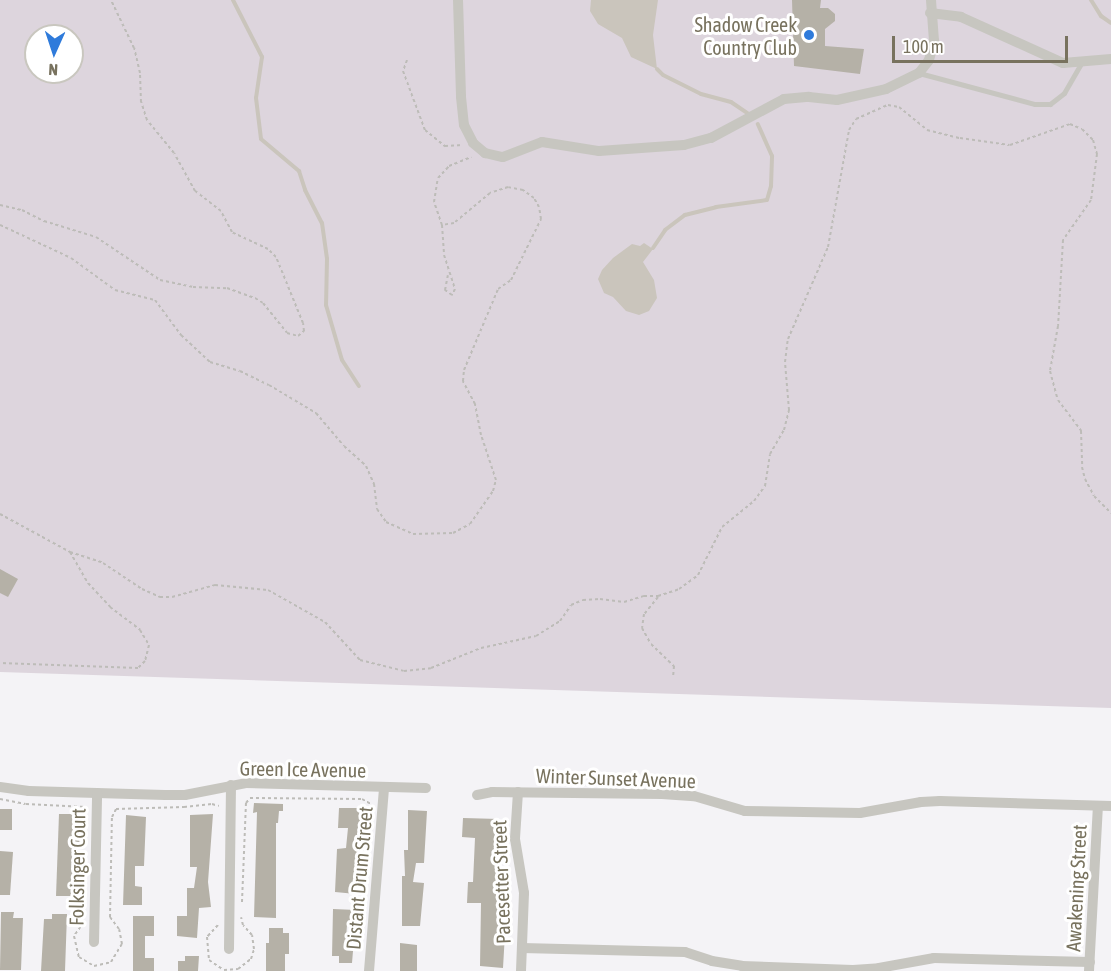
<!DOCTYPE html>
<html>
<head>
<meta charset="utf-8">
<style>
  body { margin:0 }
  #map { position:relative; width:1111px; height:971px; overflow:hidden; background:#f4f3f6; font-family:"Asap Condensed",sans-serif }
  div>[style] { position:absolute }
  [style*='--x'] { left:calc(var(--x)*1px); top:calc(var(--y)*1px); width:calc(var(--w)*1px); rotate:calc(var(--a)*1deg) }
  .green>* { inset:0; background:#ddd5dd }
  .water>* { inset:0; background:#cac5bc }
  .stream>* { height:4px; margin:-2px; padding:0 2px; transform-origin:2px; border-radius:2px; background:#cac5bc }
  .building>* { inset:0; background:#b5b1a7 }
  .path>* { height:2px; margin-top:-1px; transform-origin:0; background:repeating-linear-gradient(90deg,#bdbcb8 0 3px,transparent 0 6px) }
  .lane>* { height:5px; margin:-2.5px; padding:0 2.5px; transform-origin:2.5px; border-radius:2.5px; background:#c7c6c0 }
  .street>* { height:10px; margin:-5px; padding:0 5px; transform-origin:5px; border-radius:5px; background:#c7c6c0 }
  .dots>* { width:16px; height:16px; translate:-50% -50%; box-sizing:border-box; border:3px solid #fff; border-radius:50% }
  span { translate:-50% -50%; white-space:nowrap; text-align:center; line-height:1.15; -webkit-text-stroke:6px #fff; paint-order:stroke }
  .poi-label { font-size:20px; color:#78725e }
  .right { translate:-100% -50%; text-align:right }
  .street-label { font-size:20px; color:#78725e }
  .north { position:absolute; left:24px; top:24px; width:60px; height:60px; box-sizing:border-box; background:#fff; border:2px solid #c9c7bf; border-radius:50%; rotate:183deg; font-size:16px; font-weight:700; line-height:24px; text-align:center; color:#78725e }
  .north::after { content:''; display:block; margin:auto; width:21px; height:27px; background:#2f7bdb; clip-path:polygon(50% 0,100% 100%,50% 72%,0 100%) }
  .scale { position:absolute; left:892px; top:36px; width:176px; height:27px; box-sizing:border-box; border:3px solid #78725e; border-top:0; padding-left:8px; font-size:18px; line-height:21px; white-space:nowrap; color:#78725e; -webkit-text-stroke:4px #fff; paint-order:stroke }
</style>
</head>
<body>
<div id="map">
  <div class="green">
    <i style="clip-path:polygon(evenodd,0 0,1111px 0,1111px 708px,0 672px,0 0,36px 36px,72px 36px,72px 72px,36px 72px,36px 36px)"></i>
  </div>
  <div class="water">
    <i style="clip-path:polygon(591px 0,658px 0,653px 35px,657px 69px,631px 57px,622px 38px,598px 24px,590px 11px)"></i>
    <i style="clip-path:polygon(644px 243px,653px 249px,643px 262px,654px 280px,657px 298px,649px 311px,639px 315px,626px 311px,613px 297px,604px 293px,598px 279px,602px 270px,613px 258px,632px 244px,640px 246px)"></i>
  </div>
  <div class="stream">
    <i style="--x:233;--y:0;--w:64;--a:63"></i>
    <i style="--x:262;--y:57;--w:41;--a:98.3"></i>
    <i style="--x:256;--y:98;--w:41;--a:83"></i>
    <i style="--x:261;--y:139;--w:50;--a:40.1"></i>
    <i style="--x:299;--y:171;--w:20;--a:72"></i>
    <i style="--x:305;--y:190;--w:37;--a:63"></i>
    <i style="--x:322;--y:223;--w:36;--a:82"></i>
    <i style="--x:327;--y:259;--w:46;--a:91.2"></i>
    <i style="--x:326;--y:305;--w:57;--a:73.8"></i>
    <i style="--x:342;--y:360;--w:31;--a:57"></i>
    <i style="--x:1091;--y:0;--w:19;--a:58"></i>
    <i style="--x:1101;--y:16;--w:12;--a:35"></i>
    <i style="--x:657;--y:69;--w:8;--a:45"></i>
    <i style="--x:663;--y:75;--w:42;--a:26.6"></i>
    <i style="--x:701;--y:94;--w:31;--a:15"></i>
    <i style="--x:731;--y:102;--w:22;--a:34"></i>
    <i style="--x:653;--y:248;--w:22;--a:-56"></i>
    <i style="--x:665;--y:230;--w:25;--a:-37"></i>
    <i style="--x:685;--y:215;--w:32;--a:-14"></i>
    <i style="--x:716;--y:207;--w:51;--a:-7.8"></i>
    <i style="--x:767;--y:200;--w:15;--a:-74"></i>
    <i style="--x:771;--y:186;--w:30;--a:-88"></i>
    <i style="--x:772;--y:156;--w:35;--a:-114"></i>
  </div>
  <div class="building">
    <i style="clip-path:polygon(792px 0,821px 0,820px 8px,828px 8px,835px 14px,835px 21px,825px 29px,825px 46px,864px 49px,860px 74px,794px 66px)"></i>
    <i style="clip-path:polygon(0 569px,18px 579px,8px 597px,0 593px)"></i>
    <i style="clip-path:polygon(254px 803px,283px 804px,283px 811px,279px 811px,278px 823px,276px 823px,276px 918px,254px 917px,257px 812px,253px 813px)"></i>
    <i style="clip-path:polygon(339px 808px,361px 808px,356px 894px,335px 892px,337px 849px,346px 848px,348px 828px,338px 828px)"></i>
    <i style="clip-path:polygon(0 809px,12px 809px,12px 830px,0 830px)"></i>
    <i style="clip-path:polygon(408px 810px,427px 811px,424px 863px,416px 863px,413px 882px,424px 883px,420px 926px,402px 926px,402px 876px,405px 876px,404px 850px,408px 850px)"></i>
    <i style="clip-path:polygon(59px 814px,81px 814px,76px 896px,56px 896px)"></i>
    <i style="clip-path:polygon(213px 814px,208px 882px,211px 907px,199px 908px,197px 938px,177px 936px,177px 916px,187px 916px,187px 888px,194px 888px,197px 867px,190px 867px,190px 815px)"></i>
    <i style="clip-path:polygon(126px 815px,146px 817px,144px 866px,135px 866px,135px 886px,142px 887px,142px 905px,123px 905px)"></i>
    <i style="clip-path:polygon(463px 818px,499px 819px,499px 832px,495px 832px,494px 854px,498px 854px,497px 884px,503px 884px,498px 916px,506px 916px,503px 968px,480px 966px,481px 903px,467px 903px,468px 882px,473px 882px,475px 838px,462px 837px)"></i>
    <i style="clip-path:polygon(0 851px,13px 852px,10px 895px,0 895px)"></i>
    <i style="clip-path:polygon(333px 909px,356px 910px,355px 925px,347px 925px,346px 938px,354px 939px,352px 963px,339px 963px,339px 956px,332px 956px)"></i>
    <i style="clip-path:polygon(1px 912px,14px 912px,13px 918px,23px 918px,21px 970px,0 970px)"></i>
    <i style="clip-path:polygon(52px 914px,67px 914px,65px 971px,41px 971px,44px 919px,52px 919px)"></i>
    <i style="clip-path:polygon(133px 916px,154px 916px,154px 936px,145px 936px,145px 958px,154px 958px,154px 971px,133px 971px)"></i>
    <i style="clip-path:polygon(269px 928px,283px 928px,283px 933px,289px 933px,289px 954px,285px 954px,285px 971px,266px 971px,266px 943px,269px 943px)"></i>
    <i style="clip-path:polygon(400px 943px,417px 945px,417px 971px,400px 971px)"></i>
    <i style="clip-path:polygon(185px 956px,199px 956px,198px 971px,178px 971px,178px 961px,185px 961px)"></i>
  </div>
  <div class="path">
    <i style="--x:407;--y:60;--w:12;--a:110"></i>
    <i style="--x:403;--y:71;--w:63;--a:69.6"></i>
    <i style="--x:425;--y:130;--w:26;--a:39"></i>
    <i style="--x:445;--y:146;--w:18;--a:-3"></i>
    <i style="--x:0;--y:205;--w:23;--a:13"></i>
    <i style="--x:22;--y:210;--w:25;--a:27"></i>
    <i style="--x:44;--y:221;--w:54;--a:17.1"></i>
    <i style="--x:96;--y:237;--w:77;--a:33.9"></i>
    <i style="--x:160;--y:280;--w:34;--a:12"></i>
    <i style="--x:193;--y:287;--w:34;--a:2"></i>
    <i style="--x:227;--y:288;--w:30;--a:20"></i>
    <i style="--x:255;--y:298;--w:9;--a:32"></i>
    <i style="--x:263;--y:303;--w:38;--a:51"></i>
    <i style="--x:287;--y:333;--w:11;--a:15"></i>
    <i style="--x:298;--y:336;--w:8;--a:-40"></i>
    <i style="--x:304;--y:331;--w:8;--a:-97"></i>
    <i style="--x:303;--y:323;--w:71;--a:-112.2"></i>
    <i style="--x:276;--y:257;--w:11;--a:-135"></i>
    <i style="--x:268;--y:249;--w:40;--a:-155"></i>
    <i style="--x:232;--y:232;--w:24;--a:-118"></i>
    <i style="--x:221;--y:211;--w:33;--a:-142"></i>
    <i style="--x:195;--y:191;--w:43;--a:-118.9"></i>
    <i style="--x:174;--y:153;--w:43;--a:-129.3"></i>
    <i style="--x:147;--y:120;--w:19;--a:-108"></i>
    <i style="--x:141;--y:102;--w:29;--a:-92"></i>
    <i style="--x:140;--y:73;--w:26;--a:-103"></i>
    <i style="--x:134;--y:48;--w:53;--a:-115.6"></i>
    <i style="--x:0;--y:225;--w:78;--a:24.9"></i>
    <i style="--x:71;--y:258;--w:54;--a:36"></i>
    <i style="--x:115;--y:290;--w:41;--a:14"></i>
    <i style="--x:155;--y:300;--w:44;--a:53.4"></i>
    <i style="--x:181;--y:335;--w:40;--a:43"></i>
    <i style="--x:210;--y:362;--w:31;--a:17"></i>
    <i style="--x:240;--y:371;--w:32;--a:26"></i>
    <i style="--x:269;--y:385;--w:55;--a:30.8"></i>
    <i style="--x:316;--y:413;--w:43;--a:49.7"></i>
    <i style="--x:344;--y:446;--w:30;--a:42"></i>
    <i style="--x:366;--y:466;--w:20;--a:66"></i>
    <i style="--x:374;--y:484;--w:25;--a:83"></i>
    <i style="--x:377;--y:509;--w:16;--a:55"></i>
    <i style="--x:386;--y:522;--w:30;--a:24"></i>
    <i style="--x:413;--y:534;--w:40;--a:-1.4"></i>
    <i style="--x:453;--y:533;--w:19;--a:-28"></i>
    <i style="--x:470;--y:524;--w:40;--a:-55.1"></i>
    <i style="--x:493;--y:491;--w:11;--a:-75"></i>
    <i style="--x:496;--y:480;--w:47;--a:-108.4"></i>
    <i style="--x:481;--y:435;--w:32;--a:-101"></i>
    <i style="--x:475;--y:404;--w:26;--a:-118"></i>
    <i style="--x:463;--y:381;--w:11;--a:-85"></i>
    <i style="--x:464;--y:370;--w:88;--a:-67.2"></i>
    <i style="--x:498;--y:289;--w:16;--a:-35"></i>
    <i style="--x:511;--y:280;--w:68;--a:-63.8"></i>
    <i style="--x:541;--y:219;--w:12;--a:-99"></i>
    <i style="--x:539;--y:207;--w:10;--a:-119"></i>
    <i style="--x:534;--y:198;--w:14;--a:-144"></i>
    <i style="--x:523;--y:190;--w:15;--a:-169"></i>
    <i style="--x:508;--y:187;--w:19;--a:162"></i>
    <i style="--x:490;--y:193;--w:47;--a:140.2"></i>
    <i style="--x:454;--y:223;--w:12;--a:171"></i>
    <i style="--x:442;--y:225;--w:24;--a:-109"></i>
    <i style="--x:434;--y:202;--w:24;--a:-81"></i>
    <i style="--x:438;--y:178;--w:16;--a:-47"></i>
    <i style="--x:449;--y:166;--w:24;--a:-22"></i>
    <i style="--x:442;--y:225;--w:30;--a:86"></i>
    <i style="--x:444;--y:255;--w:36;--a:72"></i>
    <i style="--x:455;--y:289;--w:7;--a:117"></i>
    <i style="--x:452;--y:295;--w:9;--a:-144"></i>
    <i style="--x:445;--y:290;--w:15;--a:-79"></i>
    <i style="--x:0;--y:514;--w:80;--a:28.5"></i>
    <i style="--x:70;--y:552;--w:36;--a:60"></i>
    <i style="--x:88;--y:583;--w:33;--a:47"></i>
    <i style="--x:110;--y:607;--w:38;--a:37"></i>
    <i style="--x:140;--y:630;--w:17;--a:59"></i>
    <i style="--x:149;--y:645;--w:16;--a:104"></i>
    <i style="--x:145;--y:661;--w:10;--a:135"></i>
    <i style="--x:138;--y:668;--w:138;--a:-177.9"></i>
    <i style="--x:70;--y:552;--w:35;--a:18"></i>
    <i style="--x:103;--y:563;--w:47;--a:33.7"></i>
    <i style="--x:142;--y:589;--w:20;--a:24"></i>
    <i style="--x:160;--y:597;--w:12;--a:0"></i>
    <i style="--x:172;--y:597;--w:45;--a:-15.6"></i>
    <i style="--x:215;--y:585;--w:53;--a:5.4"></i>
    <i style="--x:268;--y:590;--w:65;--a:29.3"></i>
    <i style="--x:325;--y:622;--w:52;--a:47.4"></i>
    <i style="--x:360;--y:660;--w:45;--a:14"></i>
    <i style="--x:404;--y:671;--w:27;--a:-6"></i>
    <i style="--x:431;--y:668;--w:54;--a:-21.8"></i>
    <i style="--x:481;--y:648;--w:56;--a:-12.3"></i>
    <i style="--x:536;--y:636;--w:28;--a:-32"></i>
    <i style="--x:560;--y:621;--w:19;--a:-55"></i>
    <i style="--x:571;--y:605;--w:13;--a:-23"></i>
    <i style="--x:583;--y:600;--w:17;--a:-3"></i>
    <i style="--x:600;--y:599;--w:24;--a:7"></i>
    <i style="--x:624;--y:602;--w:21;--a:-17"></i>
    <i style="--x:644;--y:596;--w:14;--a:0"></i>
    <i style="--x:658;--y:596;--w:22;--a:-18"></i>
    <i style="--x:679;--y:589;--w:24;--a:-36"></i>
    <i style="--x:698;--y:575;--w:54;--a:-63.4"></i>
    <i style="--x:722;--y:527;--w:41;--a:-39.1"></i>
    <i style="--x:754;--y:501;--w:19;--a:-54"></i>
    <i style="--x:765;--y:486;--w:32;--a:-81"></i>
    <i style="--x:770;--y:454;--w:28;--a:-60"></i>
    <i style="--x:784;--y:430;--w:21;--a:-76"></i>
    <i style="--x:789;--y:410;--w:48;--a:-94.8"></i>
    <i style="--x:785;--y:362;--w:23;--a:-83"></i>
    <i style="--x:788;--y:339;--w:100;--a:-66.5"></i>
    <i style="--x:828;--y:247;--w:119;--a:-79.8"></i>
    <i style="--x:849;--y:130;--w:13;--a:-58"></i>
    <i style="--x:856;--y:119;--w:35;--a:-24"></i>
    <i style="--x:888;--y:105;--w:11;--a:10"></i>
    <i style="--x:899;--y:107;--w:36;--a:39"></i>
    <i style="--x:927;--y:130;--w:34;--a:14"></i>
    <i style="--x:960;--y:138;--w:50;--a:8"></i>
    <i style="--x:1010;--y:145;--w:64;--a:-19.3"></i>
    <i style="--x:1070;--y:124;--w:13;--a:23"></i>
    <i style="--x:1082;--y:129;--w:16;--a:45"></i>
    <i style="--x:1093;--y:140;--w:15;--a:74"></i>
    <i style="--x:1097;--y:154;--w:46;--a:97.4"></i>
    <i style="--x:1091;--y:200;--w:49;--a:125"></i>
    <i style="--x:1063;--y:240;--w:86;--a:93.3"></i>
    <i style="--x:1058;--y:326;--w:46;--a:100.1"></i>
    <i style="--x:1050;--y:371;--w:30;--a:75"></i>
    <i style="--x:1058;--y:400;--w:39;--a:53"></i>
    <i style="--x:1081;--y:431;--w:36;--a:88"></i>
    <i style="--x:1082;--y:467;--w:12;--a:76"></i>
    <i style="--x:1085;--y:479;--w:19;--a:62"></i>
    <i style="--x:1094;--y:496;--w:24;--a:45"></i>
    <i style="--x:658;--y:597;--w:22;--a:129"></i>
    <i style="--x:644;--y:614;--w:14;--a:98"></i>
    <i style="--x:642;--y:628;--w:18;--a:61"></i>
    <i style="--x:651;--y:644;--w:32;--a:44"></i>
    <i style="--x:674;--y:666;--w:12;--a:95"></i>
    <i style="--x:0;--y:799;--w:26;--a:11"></i>
    <i style="--x:26;--y:804;--w:60;--a:2.9"></i>
    <i style="--x:242;--y:902;--w:99;--a:-87.7"></i>
    <i style="--x:246;--y:803;--w:6;--a:-51"></i>
    <i style="--x:250;--y:798;--w:112;--a:0.5"></i>
    <i style="--x:362;--y:799;--w:10;--a:29"></i>
    <i style="--x:84;--y:922;--w:17;--a:126"></i>
    <i style="--x:74;--y:936;--w:22;--a:77"></i>
    <i style="--x:79;--y:957;--w:17;--a:31"></i>
    <i style="--x:94;--y:966;--w:17;--a:-13"></i>
    <i style="--x:111;--y:962;--w:21;--a:-59"></i>
    <i style="--x:122;--y:944;--w:15;--a:-101"></i>
    <i style="--x:119;--y:929;--w:15;--a:-127"></i>
    <i style="--x:110;--y:917;--w:100;--a:-88.9"></i>
    <i style="--x:112;--y:817;--w:9;--a:-63"></i>
    <i style="--x:116;--y:809;--w:68;--a:-1.7"></i>
    <i style="--x:184;--y:807;--w:28;--a:-6"></i>
    <i style="--x:212;--y:804;--w:7;--a:16"></i>
    <i style="--x:218;--y:925;--w:16;--a:133"></i>
    <i style="--x:207;--y:937;--w:23;--a:85"></i>
    <i style="--x:209;--y:960;--w:18;--a:34"></i>
    <i style="--x:224;--y:970;--w:14;--a:-4"></i>
    <i style="--x:238;--y:969;--w:16;--a:-38"></i>
    <i style="--x:251;--y:959;--w:10;--a:-73"></i>
    <i style="--x:254;--y:949;--w:14;--a:-98"></i>
    <i style="--x:252;--y:935;--w:13;--a:-132"></i>
    <i style="--x:243;--y:925;--w:8;--a:-104"></i>
  </div>
  <div class="lane">
    <i style="--x:919;--y:73;--w:120;--a:15"></i>
    <i style="--x:1035;--y:104;--w:15;--a:0"></i>
    <i style="--x:1050;--y:104;--w:18;--a:-38"></i>
    <i style="--x:1064;--y:93;--w:34;--a:-60"></i>
  </div>
  <div class="street">
    <i style="--x:458;--y:0;--w:97;--a:88.2"></i>
    <i style="--x:461;--y:97;--w:28;--a:84"></i>
    <i style="--x:464;--y:125;--w:20;--a:63"></i>
    <i style="--x:473;--y:143;--w:16;--a:40"></i>
    <i style="--x:485;--y:153;--w:18;--a:13"></i>
    <i style="--x:503;--y:157;--w:42;--a:-21"></i>
    <i style="--x:542;--y:142;--w:58;--a:9"></i>
    <i style="--x:599;--y:151;--w:85;--a:-4"></i>
    <i style="--x:684;--y:145;--w:28;--a:-15"></i>
    <i style="--x:711;--y:138;--w:83;--a:-28.1"></i>
    <i style="--x:784;--y:99;--w:25;--a:-5"></i>
    <i style="--x:809;--y:97;--w:28;--a:6"></i>
    <i style="--x:837;--y:100;--w:50;--a:-12.7"></i>
    <i style="--x:886;--y:89;--w:37;--a:-26"></i>
    <i style="--x:919;--y:73;--w:16;--a:-52"></i>
    <i style="--x:929;--y:60;--w:20;--a:-75"></i>
    <i style="--x:934;--y:41;--w:41;--a:-94.2"></i>
    <i style="--x:930;--y:13;--w:31;--a:7"></i>
    <i style="--x:961;--y:17;--w:112;--a:24.3"></i>
    <i style="--x:1063;--y:63;--w:48;--a:-4.8"></i>
    <i style="--x:0;--y:787;--w:29;--a:8"></i>
    <i style="--x:29;--y:791;--w:136;--a:1.7"></i>
    <i style="--x:165;--y:795;--w:20;--a:0"></i>
    <i style="--x:185;--y:795;--w:62;--a:-11.1"></i>
    <i style="--x:246;--y:783;--w:180;--a:1.6"></i>
    <i style="--x:518;--y:792;--w:47;--a:93.7"></i>
    <i style="--x:515;--y:839;--w:55;--a:80.5"></i>
    <i style="--x:524;--y:893;--w:78;--a:92.2"></i>
    <i style="--x:477;--y:795;--w:15;--a:-11"></i>
    <i style="--x:492;--y:792;--w:170;--a:0.7"></i>
    <i style="--x:662;--y:794;--w:32;--a:4"></i>
    <i style="--x:694;--y:796;--w:53;--a:16.4"></i>
    <i style="--x:745;--y:811;--w:115;--a:1"></i>
    <i style="--x:860;--y:813;--w:62;--a:-10.2"></i>
    <i style="--x:921;--y:802;--w:19;--a:-3"></i>
    <i style="--x:940;--y:801;--w:171;--a:1.7"></i>
    <i style="--x:94;--y:942;--w:149;--a:-88.8"></i>
    <i style="--x:522;--y:948;--w:163;--a:1.4"></i>
    <i style="--x:685;--y:952;--w:28;--a:18"></i>
    <i style="--x:712;--y:961;--w:30;--a:9"></i>
    <i style="--x:742;--y:966;--w:111;--a:2.1"></i>
    <i style="--x:853;--y:970;--w:26;--a:-4"></i>
    <i style="--x:879;--y:968;--w:56;--a:-10.3"></i>
    <i style="--x:934;--y:958;--w:156;--a:1.5"></i>
    <i style="--x:229;--y:949;--w:164;--a:-89.3"></i>
    <i style="--x:369;--y:971;--w:183;--a:-85.3"></i>
    <i style="--x:1089;--y:971;--w:165;--a:-86.9"></i>
  </div>
  <div class="dots">
    <i style="left:809px;top:35px;background:#2f7bdb"></i>
  </div>
  <div class="poi-label">
    <span class="right" style="left:797px;top:36px">Shadow Creek<br>Country Club</span>
  </div>
  <div class="street-label">
    <span style="left:303px;top:769px;rotate:1deg">Green Ice Avenue</span>
    <span style="left:616px;top:778px;rotate:2deg">Winter Sunset Avenue</span>
    <span style="left:77px;top:867px;rotate:-89deg">Folksinger Court</span>
    <span style="left:359px;top:878px;rotate:-85deg">Distant Drum Street</span>
    <span style="left:501px;top:882px;rotate:-92deg">Pacesetter Street</span>
    <span style="left:1076px;top:888px;rotate:-87deg">Awakening Street</span>
  </div>
  <div class="north">N</div>
  <div class="scale">100 m</div>
</div>
</body>
</html>
